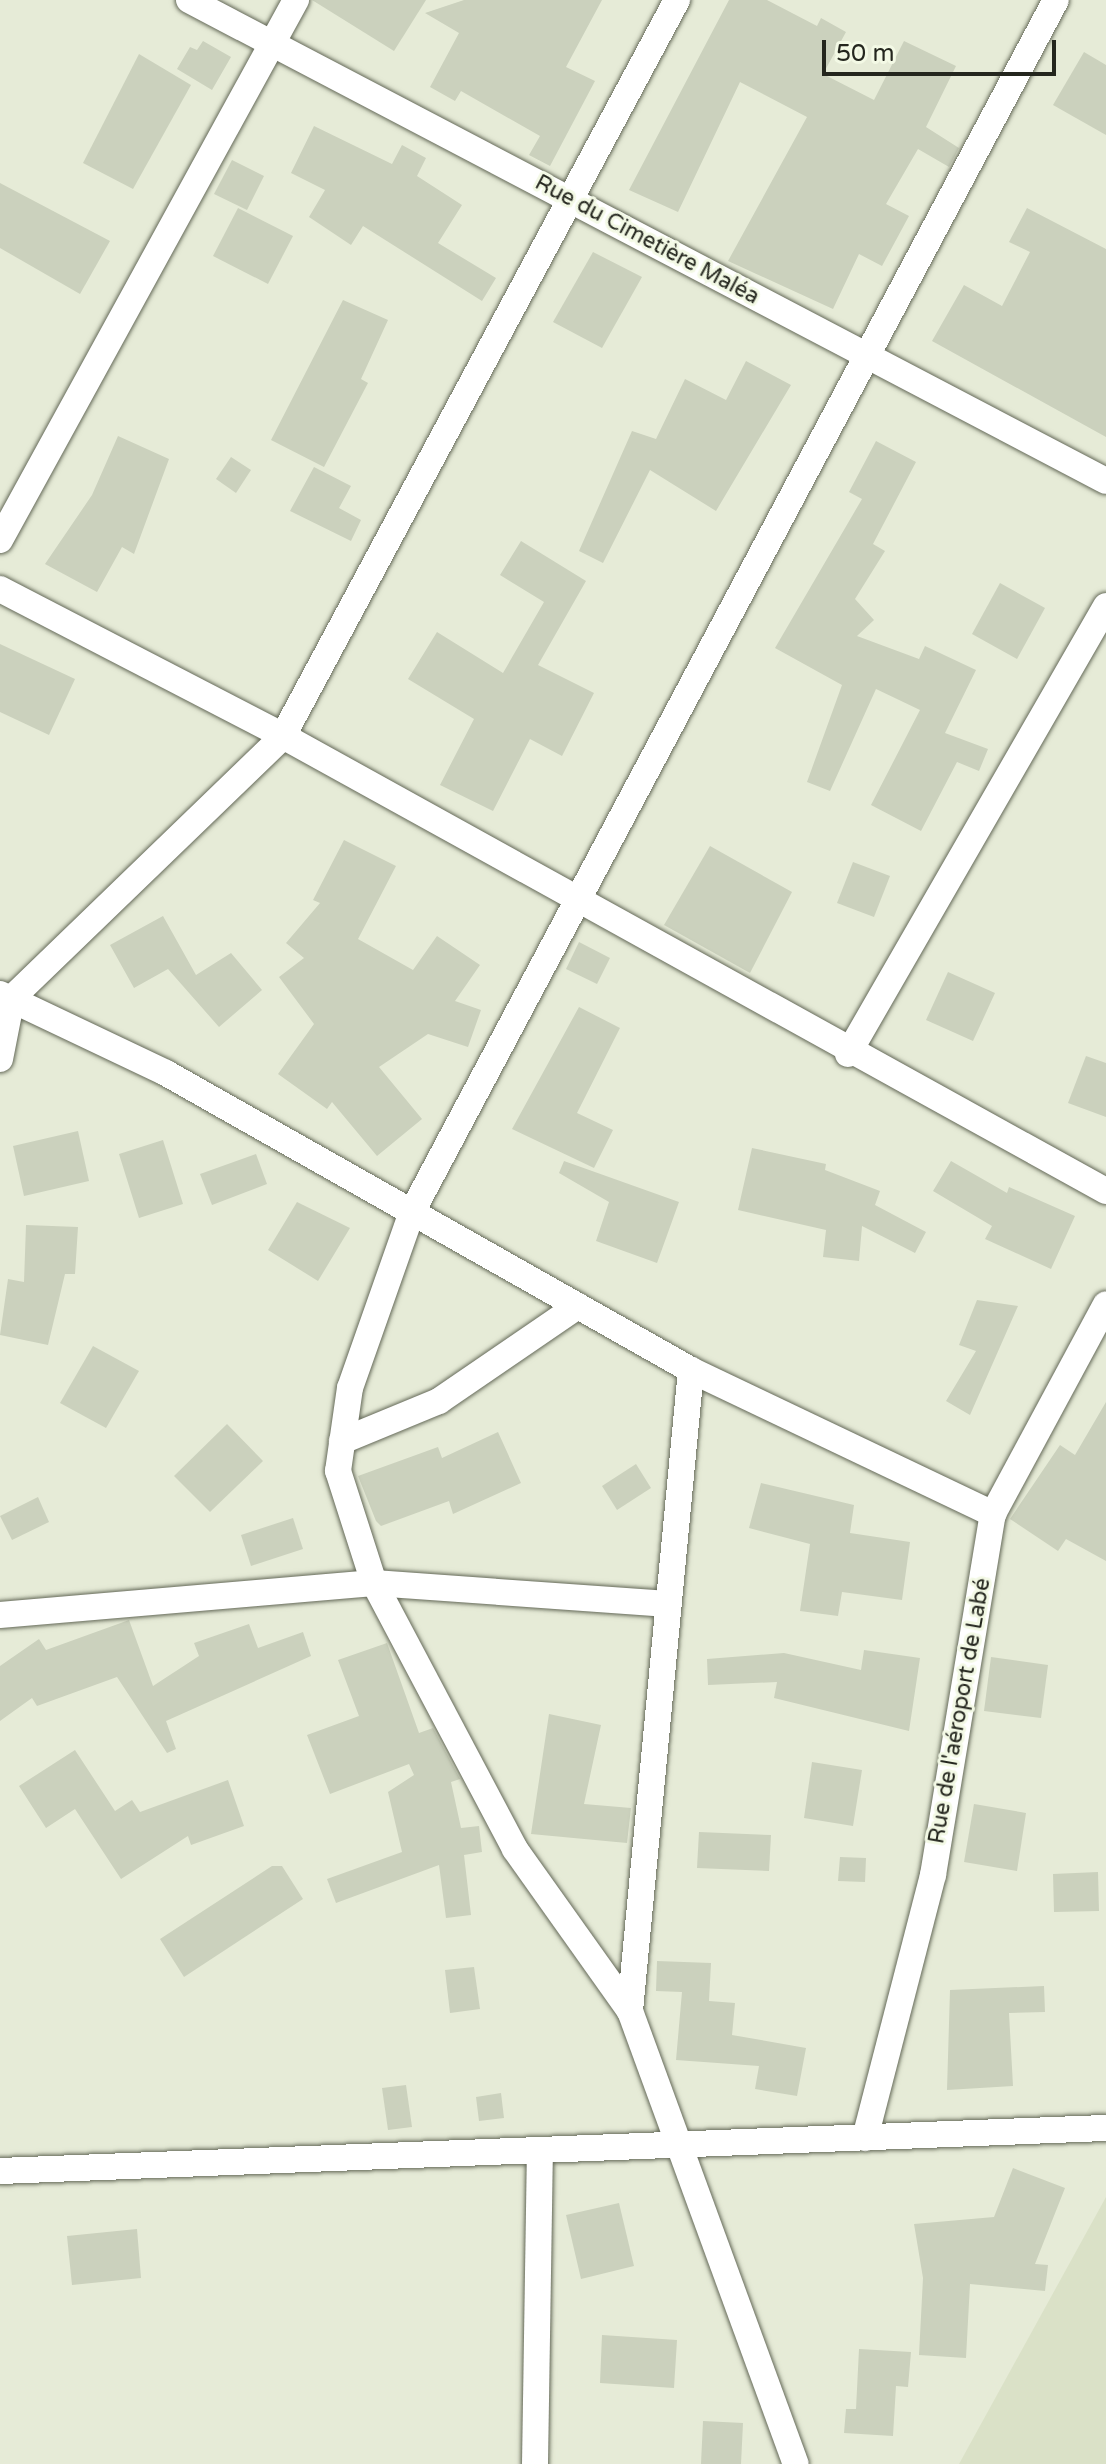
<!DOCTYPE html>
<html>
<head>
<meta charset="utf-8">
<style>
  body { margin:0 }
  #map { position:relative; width:1106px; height:2464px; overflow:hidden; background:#e6ebd7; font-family:"Varela Round",sans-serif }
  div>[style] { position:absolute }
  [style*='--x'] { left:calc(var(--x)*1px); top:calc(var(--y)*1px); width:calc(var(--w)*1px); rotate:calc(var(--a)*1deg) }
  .built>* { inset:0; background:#dae1c7 }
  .building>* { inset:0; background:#cbd1bd }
  .roads { filter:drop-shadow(0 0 2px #646958) drop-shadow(0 0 2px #646958) }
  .minor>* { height:26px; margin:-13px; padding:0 13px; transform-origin:13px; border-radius:13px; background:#fff }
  span { translate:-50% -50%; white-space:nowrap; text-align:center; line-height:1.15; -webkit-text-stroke:6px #f3f9e5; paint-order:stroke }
  .street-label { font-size:22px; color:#24261e }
  .scale { position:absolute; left:822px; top:40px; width:234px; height:36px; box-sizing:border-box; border:4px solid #24261e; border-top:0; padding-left:10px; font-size:24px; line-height:28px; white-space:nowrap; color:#24261e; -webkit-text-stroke:6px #f3f9e5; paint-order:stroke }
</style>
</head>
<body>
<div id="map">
  <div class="built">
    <i style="clip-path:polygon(1106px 2197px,1106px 2464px,959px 2464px)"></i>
  </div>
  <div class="building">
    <i style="clip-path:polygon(312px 0,426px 0,394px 51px)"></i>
    <i style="clip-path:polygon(464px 0,602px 0,566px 67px,595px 81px,550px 166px,529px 155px,540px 136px,461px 91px,455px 101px,430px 87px,459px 33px,425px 13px)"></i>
    <i style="clip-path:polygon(729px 0,767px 0,817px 26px,821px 18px,846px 32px,823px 74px,874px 100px,904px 41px,956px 66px,926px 127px,959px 148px,949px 167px,918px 149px,886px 204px,909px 216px,882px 266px,859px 254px,833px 309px,728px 261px,807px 117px,740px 82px,678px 212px,629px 190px)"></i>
    <i style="clip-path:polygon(203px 41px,231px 57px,212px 90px,177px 69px,190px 47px,197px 50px)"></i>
    <i style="clip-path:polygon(1084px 52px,1106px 65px,1106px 135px,1053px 105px)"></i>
    <i style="clip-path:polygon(139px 54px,191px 85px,133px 189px,83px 163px)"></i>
    <i style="clip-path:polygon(314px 126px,392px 164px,402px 145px,426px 158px,417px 176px,462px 205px,438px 243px,496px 278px,482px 301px,363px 226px,351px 245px,309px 217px,325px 190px,291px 173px)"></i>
    <i style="clip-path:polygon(232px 160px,264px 176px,247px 210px,214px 194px)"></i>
    <i style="clip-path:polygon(0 183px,110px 241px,80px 294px,0 248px)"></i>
    <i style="clip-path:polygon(238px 208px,293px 236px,268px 284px,213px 256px)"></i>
    <i style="clip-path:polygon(1027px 208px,1106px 249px,1106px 437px,932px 341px,964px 285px,1002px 306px,1030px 252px,1009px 242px)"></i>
    <i style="clip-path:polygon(593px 252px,642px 277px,602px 348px,553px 322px)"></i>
    <i style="clip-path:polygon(343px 300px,388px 320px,361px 379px,368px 383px,324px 467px,271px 440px)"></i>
    <i style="clip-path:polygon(746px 361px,791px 385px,716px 511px,650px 470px,603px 563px,579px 551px,632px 431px,656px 439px,685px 379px,726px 400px)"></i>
    <i style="clip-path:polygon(118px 436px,169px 459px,134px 554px,122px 547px,97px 592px,45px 564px,92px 495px)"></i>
    <i style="clip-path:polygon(876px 441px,916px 462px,873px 544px,885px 551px,855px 599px,874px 620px,857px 636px,919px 659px,925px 646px,976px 670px,945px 733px,988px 749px,979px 771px,957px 762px,921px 831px,871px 805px,920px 710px,876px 689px,830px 791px,807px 782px,842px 685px,775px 648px,862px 499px,849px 492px)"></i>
    <i style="clip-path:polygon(231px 457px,251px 470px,236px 493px,216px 479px)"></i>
    <i style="clip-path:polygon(314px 467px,351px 486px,339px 508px,361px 520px,351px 541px,290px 511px)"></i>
    <i style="clip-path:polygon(521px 541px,586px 581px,538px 665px,594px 693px,562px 756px,530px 739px,493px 811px,440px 785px,474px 719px,408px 679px,437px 632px,503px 673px,544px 602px,500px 575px)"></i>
    <i style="clip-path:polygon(1000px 583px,1045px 608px,1017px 659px,972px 634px)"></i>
    <i style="clip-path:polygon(0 644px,75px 679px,49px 735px,0 712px)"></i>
    <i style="clip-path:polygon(344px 840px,396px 866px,358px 939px,413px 970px,437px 936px,480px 965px,455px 1001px,481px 1010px,468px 1047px,428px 1034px,379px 1067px,422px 1119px,377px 1156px,332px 1102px,327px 1109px,278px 1074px,314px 1024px,279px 977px,304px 958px,286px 943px,320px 903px,313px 900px)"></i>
    <i style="clip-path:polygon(710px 846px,792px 892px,750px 973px,664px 925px)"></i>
    <i style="clip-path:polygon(853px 862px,890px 876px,874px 917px,837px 903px)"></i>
    <i style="clip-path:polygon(163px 916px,196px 975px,231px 953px,262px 990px,219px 1027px,168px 969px,134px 988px,110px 945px)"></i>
    <i style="clip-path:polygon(579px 942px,610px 958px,597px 984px,566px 969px)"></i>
    <i style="clip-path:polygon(948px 972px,995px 993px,973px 1041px,926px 1020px)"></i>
    <i style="clip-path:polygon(579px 1007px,620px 1028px,577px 1113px,613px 1130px,594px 1168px,512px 1129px)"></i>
    <i style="clip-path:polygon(1086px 1056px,1106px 1063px,1106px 1117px,1068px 1103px)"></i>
    <i style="clip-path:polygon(78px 1131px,89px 1181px,24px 1196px,13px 1146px)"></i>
    <i style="clip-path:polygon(163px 1140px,183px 1204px,139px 1218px,119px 1154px)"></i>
    <i style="clip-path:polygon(752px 1148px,826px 1164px,825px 1170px,880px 1191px,875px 1205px,926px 1232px,915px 1253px,862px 1226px,859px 1261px,823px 1257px,826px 1230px,738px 1210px)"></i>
    <i style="clip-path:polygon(256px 1154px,267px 1184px,212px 1205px,200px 1174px)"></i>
    <i style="clip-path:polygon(564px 1161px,679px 1202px,657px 1263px,596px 1241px,609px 1202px,559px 1173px)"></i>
    <i style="clip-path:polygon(951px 1161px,1007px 1193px,1009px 1187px,1075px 1216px,1051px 1269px,985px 1239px,992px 1226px,933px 1191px)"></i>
    <i style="clip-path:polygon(297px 1202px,350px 1228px,318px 1281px,268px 1250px)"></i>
    <i style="clip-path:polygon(26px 1225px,78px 1227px,75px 1274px,65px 1274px,48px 1345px,0 1335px,8px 1279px,24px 1282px)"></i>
    <i style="clip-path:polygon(977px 1300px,1018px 1306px,970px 1415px,946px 1401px,976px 1351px,959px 1345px)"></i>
    <i style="clip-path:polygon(93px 1346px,139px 1371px,106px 1428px,60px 1403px)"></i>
    <i style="clip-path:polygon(1106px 1402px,1106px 1561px,1066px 1539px,1058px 1551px,1010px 1519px,1060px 1445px,1075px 1455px)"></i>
    <i style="clip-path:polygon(227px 1424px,263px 1461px,210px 1512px,174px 1476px)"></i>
    <i style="clip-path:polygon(498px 1432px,521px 1483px,453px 1514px,449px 1501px,381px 1526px,376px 1521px,358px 1476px,438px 1447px,442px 1458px)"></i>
    <i style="clip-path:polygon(636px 1464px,651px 1488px,617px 1510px,602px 1486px)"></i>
    <i style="clip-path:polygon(761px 1483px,854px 1505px,850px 1533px,910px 1542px,902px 1600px,842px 1592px,838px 1616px,800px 1611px,810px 1544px,749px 1528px)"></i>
    <i style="clip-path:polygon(38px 1497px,49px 1522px,12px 1540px,0 1516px)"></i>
    <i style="clip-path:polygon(293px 1518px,303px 1549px,251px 1566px,241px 1535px)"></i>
    <i style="clip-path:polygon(129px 1620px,153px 1686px,199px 1656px,194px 1643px,249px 1624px,258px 1648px,303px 1632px,311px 1656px,166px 1721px,176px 1749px,167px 1753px,117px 1677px,37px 1706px,32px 1698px,0 1721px,0 1666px,39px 1639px,46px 1650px)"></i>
    <i style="clip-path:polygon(387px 1643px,419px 1733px,433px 1728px,460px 1779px,451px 1782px,461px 1828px,479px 1826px,482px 1852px,464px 1855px,471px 1915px,446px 1918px,439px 1865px,336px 1903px,327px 1879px,402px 1852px,388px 1792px,414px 1775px,409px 1764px,330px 1794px,307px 1735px,359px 1716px,338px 1660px)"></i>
    <i style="clip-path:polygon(864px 1650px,920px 1658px,909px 1731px,774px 1698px,777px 1682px,708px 1685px,707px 1659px,784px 1653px,861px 1670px)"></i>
    <i style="clip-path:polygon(991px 1657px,1048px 1665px,1041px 1718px,984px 1711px)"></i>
    <i style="clip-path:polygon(549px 1714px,601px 1725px,584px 1804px,631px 1808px,627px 1843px,531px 1834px)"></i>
    <i style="clip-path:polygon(75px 1750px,115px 1811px,132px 1800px,140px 1812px,228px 1780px,244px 1826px,191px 1845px,188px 1836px,121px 1879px,75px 1809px,46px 1828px,19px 1786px)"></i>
    <i style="clip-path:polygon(812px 1762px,862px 1770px,853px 1826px,804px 1818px)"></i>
    <i style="clip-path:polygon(974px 1804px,1026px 1813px,1017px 1871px,964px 1862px)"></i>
    <i style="clip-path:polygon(699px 1832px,771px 1835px,769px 1871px,697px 1868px)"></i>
    <i style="clip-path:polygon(840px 1857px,866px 1858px,865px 1882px,838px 1881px)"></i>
    <i style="clip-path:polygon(272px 1866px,282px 1866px,303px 1899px,184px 1977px,160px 1939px)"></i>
    <i style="clip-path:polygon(1098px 1872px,1099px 1911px,1054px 1912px,1053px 1874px)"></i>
    <i style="clip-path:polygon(657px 1961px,711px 1963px,709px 2001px,735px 2003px,732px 2035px,806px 2048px,797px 2096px,755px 2089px,759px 2066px,676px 2060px,682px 1992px,656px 1991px)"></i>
    <i style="clip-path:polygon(474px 1967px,480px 2009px,450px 2013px,445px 1970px)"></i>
    <i style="clip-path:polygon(1044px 1986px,1045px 2012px,1009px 2013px,1013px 2086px,947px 2090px,950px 1990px)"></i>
    <i style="clip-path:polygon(406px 2085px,412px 2127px,388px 2130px,382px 2088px)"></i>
    <i style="clip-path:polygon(501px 2093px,504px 2118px,479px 2121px,476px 2097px)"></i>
    <i style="clip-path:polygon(1013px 2168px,1065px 2188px,1035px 2264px,1048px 2265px,1045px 2291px,970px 2284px,966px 2358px,919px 2355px,923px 2278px,914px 2224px,994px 2217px)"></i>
    <i style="clip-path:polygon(619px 2203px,634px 2266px,581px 2279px,566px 2215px)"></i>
    <i style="clip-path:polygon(137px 2229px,141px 2278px,72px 2285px,67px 2236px)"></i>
    <i style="clip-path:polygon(602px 2335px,677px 2340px,674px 2388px,600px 2383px)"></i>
    <i style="clip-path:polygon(859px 2349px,911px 2352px,908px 2387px,896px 2386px,893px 2436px,844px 2433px,846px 2409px,856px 2409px)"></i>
    <i style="clip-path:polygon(703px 2421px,743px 2423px,741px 2464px,701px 2464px)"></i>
  </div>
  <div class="roads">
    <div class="minor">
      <i style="--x:189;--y:0;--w:1035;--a:27.68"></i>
      <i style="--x:0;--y:540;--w:616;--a:-61.27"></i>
      <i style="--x:0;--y:589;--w:319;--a:27.4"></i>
      <i style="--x:283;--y:736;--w:940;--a:28.94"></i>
      <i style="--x:0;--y:994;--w:184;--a:25.4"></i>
      <i style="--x:166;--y:1073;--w:603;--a:29.5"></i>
      <i style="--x:691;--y:1370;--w:335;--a:25.5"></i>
      <i style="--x:848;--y:1054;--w:517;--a:-60.06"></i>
      <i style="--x:0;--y:1059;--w:62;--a:-78.9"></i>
      <i style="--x:12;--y:998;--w:377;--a:-44"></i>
      <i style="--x:283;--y:736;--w:835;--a:-61.84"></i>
      <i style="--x:691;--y:1370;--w:644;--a:95.44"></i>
      <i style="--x:630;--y:2011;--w:482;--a:69.9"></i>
      <i style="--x:342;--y:1441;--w:105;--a:-22.4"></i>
      <i style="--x:439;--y:1401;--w:168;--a:-34.4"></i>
      <i style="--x:0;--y:1615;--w:375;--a:-4.9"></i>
      <i style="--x:374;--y:1583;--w:295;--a:4.1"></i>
      <i style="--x:630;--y:2011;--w:199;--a:-125.4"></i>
      <i style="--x:515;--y:1849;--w:301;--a:-117.9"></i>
      <i style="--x:374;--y:1583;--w:118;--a:-107.8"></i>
      <i style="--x:338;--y:1471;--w:84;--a:-81.8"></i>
      <i style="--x:350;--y:1388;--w:187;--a:-70.6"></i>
      <i style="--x:412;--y:1212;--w:1372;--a:-62.02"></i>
      <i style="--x:865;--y:2138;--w:272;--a:-75.5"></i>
      <i style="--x:933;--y:1875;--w:366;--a:-80.6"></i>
      <i style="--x:993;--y:1514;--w:238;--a:-61.7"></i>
      <i style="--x:0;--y:2171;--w:1107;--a:-2.23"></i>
      <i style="--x:535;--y:2464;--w:312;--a:-89.1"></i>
    </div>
  </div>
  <div class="street-label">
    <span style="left:647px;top:240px;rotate:28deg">Rue du Cimetière Maléa</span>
    <span style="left:960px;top:1711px;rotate:-80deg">Rue de l'aéroport de Labé</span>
  </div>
  <div class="scale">50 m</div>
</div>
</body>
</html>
